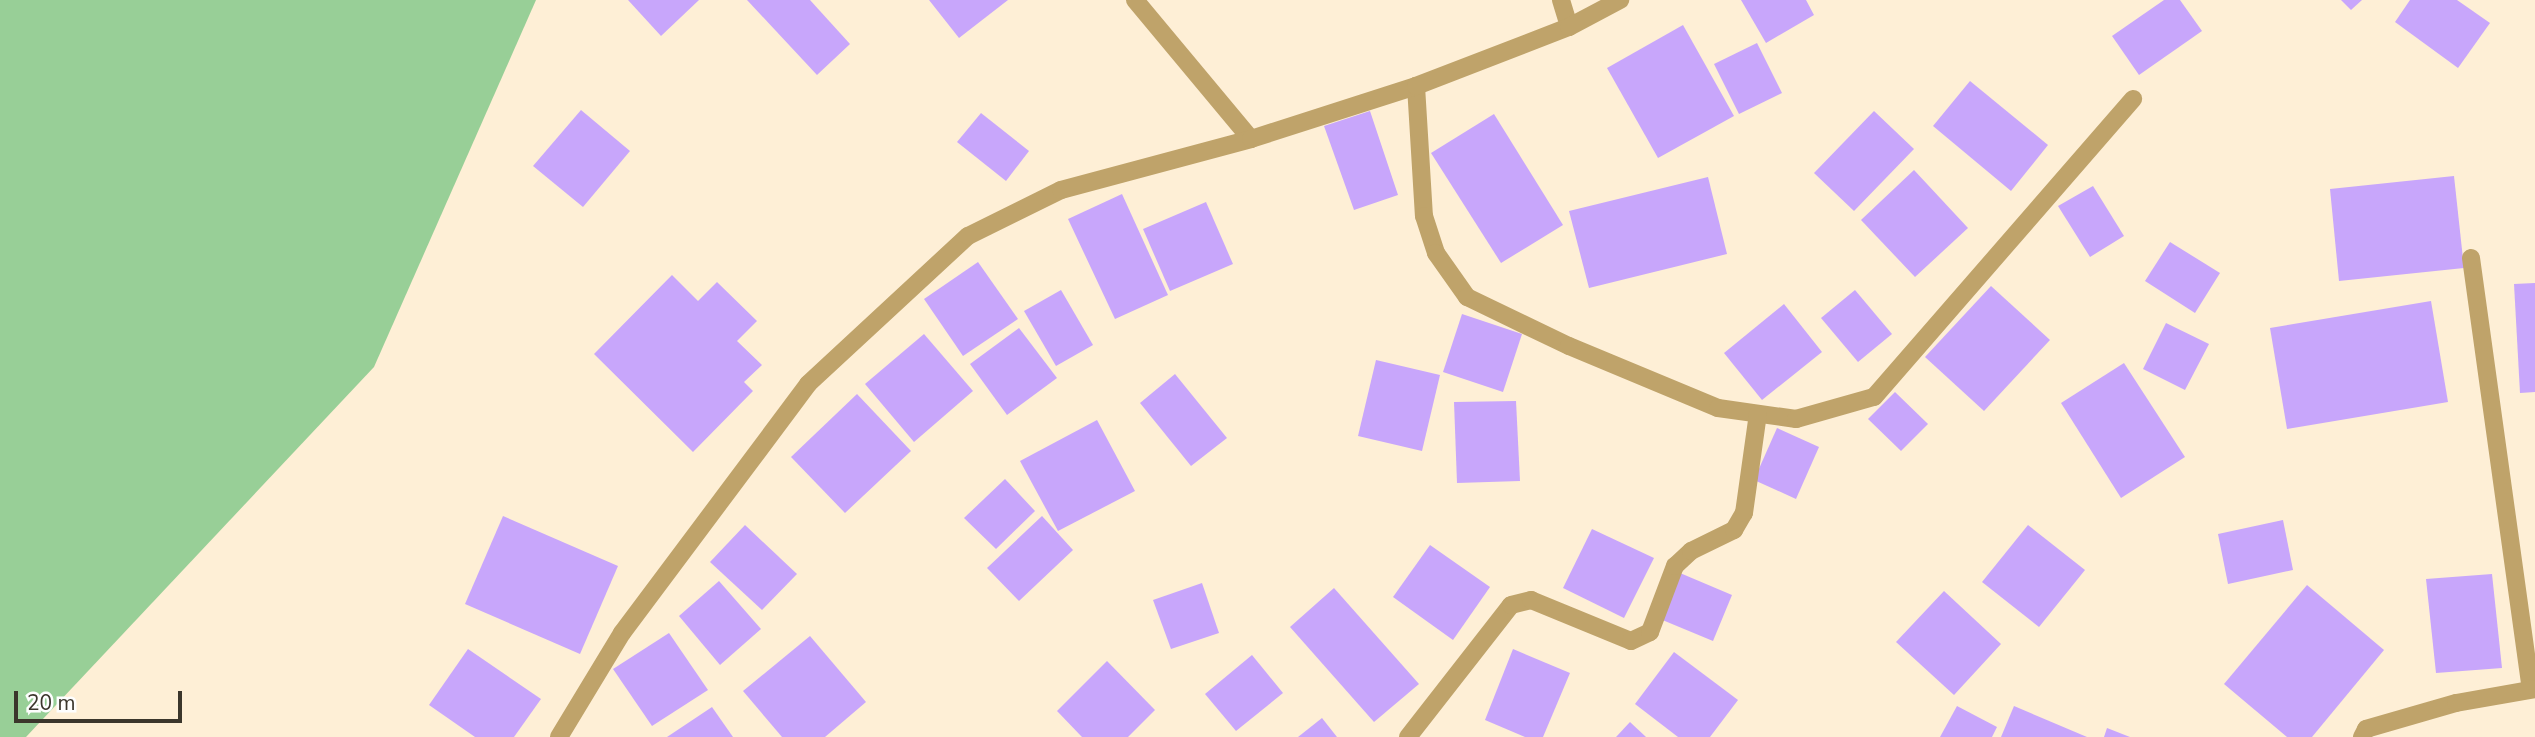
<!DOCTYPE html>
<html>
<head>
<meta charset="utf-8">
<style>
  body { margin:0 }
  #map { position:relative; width:2535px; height:737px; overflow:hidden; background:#feefd6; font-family:"Nunito Sans",sans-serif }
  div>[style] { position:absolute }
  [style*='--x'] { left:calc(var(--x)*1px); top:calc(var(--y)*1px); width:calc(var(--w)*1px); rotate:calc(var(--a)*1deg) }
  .green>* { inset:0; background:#98cf97 }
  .building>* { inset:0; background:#c8a6fb }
  .minor>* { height:18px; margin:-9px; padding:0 9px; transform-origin:9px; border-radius:9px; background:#bfa36a }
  span { translate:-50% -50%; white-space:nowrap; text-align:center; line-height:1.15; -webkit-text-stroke:5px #fefefe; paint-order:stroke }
  .scale { position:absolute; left:14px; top:691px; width:168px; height:32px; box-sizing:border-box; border:4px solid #3b362c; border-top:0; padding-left:9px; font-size:21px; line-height:24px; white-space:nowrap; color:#3b362c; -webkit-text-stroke:5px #fefefe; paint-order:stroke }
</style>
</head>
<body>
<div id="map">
  <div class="green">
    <i style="clip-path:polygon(0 0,536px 0,374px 367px,26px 737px,0 737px)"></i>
  </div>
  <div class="building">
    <i style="clip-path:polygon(628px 0,699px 0,661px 36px)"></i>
    <i style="clip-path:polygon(747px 0,810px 0,850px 44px,817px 75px)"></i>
    <i style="clip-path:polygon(929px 0,1008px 0,959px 38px)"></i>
    <i style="clip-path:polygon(1741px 0,1806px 0,1814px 15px,1766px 43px)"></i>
    <i style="clip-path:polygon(2164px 0,2180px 0,2202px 31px,2139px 75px,2112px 36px)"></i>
    <i style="clip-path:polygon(2341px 0,2362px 0,2351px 10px)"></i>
    <i style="clip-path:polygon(2410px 0,2457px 0,2490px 23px,2458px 68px,2395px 22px)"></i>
    <i style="clip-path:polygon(1683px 25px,1734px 116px,1658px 158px,1607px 68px)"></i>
    <i style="clip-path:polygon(1757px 43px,1782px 93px,1739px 114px,1714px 64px)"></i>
    <i style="clip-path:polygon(1970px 81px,2048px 145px,2011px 191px,1933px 126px)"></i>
    <i style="clip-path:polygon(581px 110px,630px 151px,583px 207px,533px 166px)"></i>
    <i style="clip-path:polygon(1370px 111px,1398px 195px,1354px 210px,1324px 126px)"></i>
    <i style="clip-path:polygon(1874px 111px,1914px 149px,1854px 211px,1814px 173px)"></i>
    <i style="clip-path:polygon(981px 113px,1029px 151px,1006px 181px,957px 142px)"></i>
    <i style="clip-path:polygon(1494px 114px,1563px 225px,1501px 263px,1431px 153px)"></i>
    <i style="clip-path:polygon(1914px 170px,1968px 228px,1915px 277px,1861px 220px)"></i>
    <i style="clip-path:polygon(2454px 176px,2464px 268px,2339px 281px,2330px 189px)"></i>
    <i style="clip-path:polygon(1708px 177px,1727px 254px,1589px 288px,1569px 211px)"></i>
    <i style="clip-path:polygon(2093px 186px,2124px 236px,2090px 257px,2058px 206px)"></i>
    <i style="clip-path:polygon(1122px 194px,1168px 295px,1115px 319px,1068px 219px)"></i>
    <i style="clip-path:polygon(1206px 202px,1233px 264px,1170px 291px,1143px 229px)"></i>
    <i style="clip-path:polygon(2170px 242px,2220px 273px,2195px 313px,2145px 281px)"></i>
    <i style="clip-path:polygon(978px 262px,1018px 319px,963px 356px,924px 299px)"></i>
    <i style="clip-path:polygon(672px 275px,698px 301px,717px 282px,757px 321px,737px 341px,762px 365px,744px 382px,753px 391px,693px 452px,594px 354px)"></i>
    <i style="clip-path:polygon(2535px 283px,2535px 392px,2520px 393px,2514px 284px)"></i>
    <i style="clip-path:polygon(1991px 286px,2050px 340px,1984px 411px,1925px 357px)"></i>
    <i style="clip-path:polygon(1061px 290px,1093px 345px,1056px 366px,1024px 311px)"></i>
    <i style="clip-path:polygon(1855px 290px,1892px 334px,1858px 362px,1821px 318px)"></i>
    <i style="clip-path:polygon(2431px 301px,2448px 402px,2287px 429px,2270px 328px)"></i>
    <i style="clip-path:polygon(1784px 304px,1822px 352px,1762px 400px,1724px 353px)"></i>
    <i style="clip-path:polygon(1462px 314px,1522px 334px,1503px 392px,1443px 372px)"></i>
    <i style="clip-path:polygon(2166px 323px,2209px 344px,2185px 390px,2143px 369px)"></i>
    <i style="clip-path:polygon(1019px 328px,1057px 378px,1007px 415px,970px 364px)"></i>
    <i style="clip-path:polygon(924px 334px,973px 391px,914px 442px,865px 384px)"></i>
    <i style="clip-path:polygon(1376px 360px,1440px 375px,1422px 451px,1358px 436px)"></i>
    <i style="clip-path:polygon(2124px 363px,2185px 457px,2121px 498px,2061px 403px)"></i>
    <i style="clip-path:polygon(1175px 374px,1227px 438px,1191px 466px,1140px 403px)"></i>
    <i style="clip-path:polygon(1895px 392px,1928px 424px,1901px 451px,1868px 419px)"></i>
    <i style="clip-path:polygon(857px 394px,911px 451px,845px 513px,791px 457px)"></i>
    <i style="clip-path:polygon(1516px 401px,1520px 481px,1457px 483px,1454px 402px)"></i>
    <i style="clip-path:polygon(1097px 420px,1135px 491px,1058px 531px,1020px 461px)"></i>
    <i style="clip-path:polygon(1777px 428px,1819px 447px,1796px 499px,1754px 480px)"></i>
    <i style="clip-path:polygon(1005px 479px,1035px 511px,996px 549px,964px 518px)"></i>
    <i style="clip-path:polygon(503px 516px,618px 566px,580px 654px,465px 604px)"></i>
    <i style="clip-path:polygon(1042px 516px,1073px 550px,1019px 601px,987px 568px)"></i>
    <i style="clip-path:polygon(2283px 520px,2293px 570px,2228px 584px,2218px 534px)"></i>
    <i style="clip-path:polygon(745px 525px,797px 574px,762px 610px,710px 562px)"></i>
    <i style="clip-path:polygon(2028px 525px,2085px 570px,2039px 627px,1982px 582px)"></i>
    <i style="clip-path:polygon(1592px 529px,1654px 558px,1624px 618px,1563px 588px)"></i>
    <i style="clip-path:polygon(1430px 545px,1490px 587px,1453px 640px,1393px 597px)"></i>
    <i style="clip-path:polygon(1680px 573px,1732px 595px,1713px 641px,1660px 619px)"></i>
    <i style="clip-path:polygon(2492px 574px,2502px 668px,2436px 673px,2426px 579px)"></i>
    <i style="clip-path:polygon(719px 581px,761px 629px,720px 665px,679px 616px)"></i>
    <i style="clip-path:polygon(1202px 583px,1219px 633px,1171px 649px,1153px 600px)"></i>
    <i style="clip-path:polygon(2307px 585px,2384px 650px,2312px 737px,2287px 737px,2224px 684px)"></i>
    <i style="clip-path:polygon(1334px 588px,1419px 684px,1374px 722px,1290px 627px)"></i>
    <i style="clip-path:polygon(1944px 591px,2001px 644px,1954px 695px,1896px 642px)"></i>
    <i style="clip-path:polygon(669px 633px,708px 690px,652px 726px,613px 669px)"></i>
    <i style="clip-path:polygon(810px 636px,866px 702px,825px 737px,782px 737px,743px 691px)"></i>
    <i style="clip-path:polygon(468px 649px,541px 699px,514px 737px,475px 737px,429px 705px)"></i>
    <i style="clip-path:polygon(1513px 649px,1570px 673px,1543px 737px,1525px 737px,1485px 720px)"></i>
    <i style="clip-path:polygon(1674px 652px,1738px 700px,1710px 737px,1678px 737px,1635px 704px)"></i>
    <i style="clip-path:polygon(1252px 655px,1283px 693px,1236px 731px,1205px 694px)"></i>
    <i style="clip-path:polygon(1107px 661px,1155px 710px,1128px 737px,1082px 737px,1057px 711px)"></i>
    <i style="clip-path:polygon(1957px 706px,1997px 727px,1992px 737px,1940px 737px)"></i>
    <i style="clip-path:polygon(2014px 706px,2087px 737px,2001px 737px)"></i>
    <i style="clip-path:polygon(712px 707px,733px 737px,667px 737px)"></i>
    <i style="clip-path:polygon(1322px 718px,1337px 737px,1298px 737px)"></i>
    <i style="clip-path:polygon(1630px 722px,1646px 737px,1616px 737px)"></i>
    <i style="clip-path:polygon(2107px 728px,2130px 737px,2104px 737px)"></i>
  </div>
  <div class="minor">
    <i style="--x:1135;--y:0;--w:181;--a:50.2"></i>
    <i style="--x:1561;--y:0;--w:28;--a:73"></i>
    <i style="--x:1416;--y:86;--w:130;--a:86.5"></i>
    <i style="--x:1424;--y:216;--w:39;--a:72"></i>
    <i style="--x:1436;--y:253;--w:54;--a:54.8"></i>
    <i style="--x:1467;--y:297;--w:113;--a:25.7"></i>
    <i style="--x:1569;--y:346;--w:161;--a:22.6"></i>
    <i style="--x:1718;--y:408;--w:79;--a:8"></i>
    <i style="--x:1796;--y:419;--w:81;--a:-15.8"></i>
    <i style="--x:1874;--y:397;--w:395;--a:-49"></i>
    <i style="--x:2471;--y:258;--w:435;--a:82.1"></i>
    <i style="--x:559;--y:737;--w:122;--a:-58.8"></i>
    <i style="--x:622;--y:633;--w:311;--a:-53.2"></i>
    <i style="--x:808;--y:384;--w:218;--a:-42.8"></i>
    <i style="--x:968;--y:236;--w:104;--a:-26.3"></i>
    <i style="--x:1061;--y:190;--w:197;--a:-15"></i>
    <i style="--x:1251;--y:139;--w:173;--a:-17.8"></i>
    <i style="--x:1416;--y:86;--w:164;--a:-21.1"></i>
    <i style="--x:1569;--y:27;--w:58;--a:-27.9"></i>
    <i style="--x:1408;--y:737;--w:167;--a:-52"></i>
    <i style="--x:1511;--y:605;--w:21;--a:-14"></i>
    <i style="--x:1531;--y:600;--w:108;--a:22.3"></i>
    <i style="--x:1631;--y:641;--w:21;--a:-25"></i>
    <i style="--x:1650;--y:632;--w:71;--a:-69.3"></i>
    <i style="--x:1675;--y:566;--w:22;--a:-43"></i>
    <i style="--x:1691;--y:551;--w:48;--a:-26"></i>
    <i style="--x:1734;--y:530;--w:20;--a:-60"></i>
    <i style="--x:1744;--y:513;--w:100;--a:-82"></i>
    <i style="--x:2362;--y:737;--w:9;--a:-63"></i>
    <i style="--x:2366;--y:729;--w:94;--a:-16.1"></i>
    <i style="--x:2456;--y:703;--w:80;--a:-10"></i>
  </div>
  <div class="scale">20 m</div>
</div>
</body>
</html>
